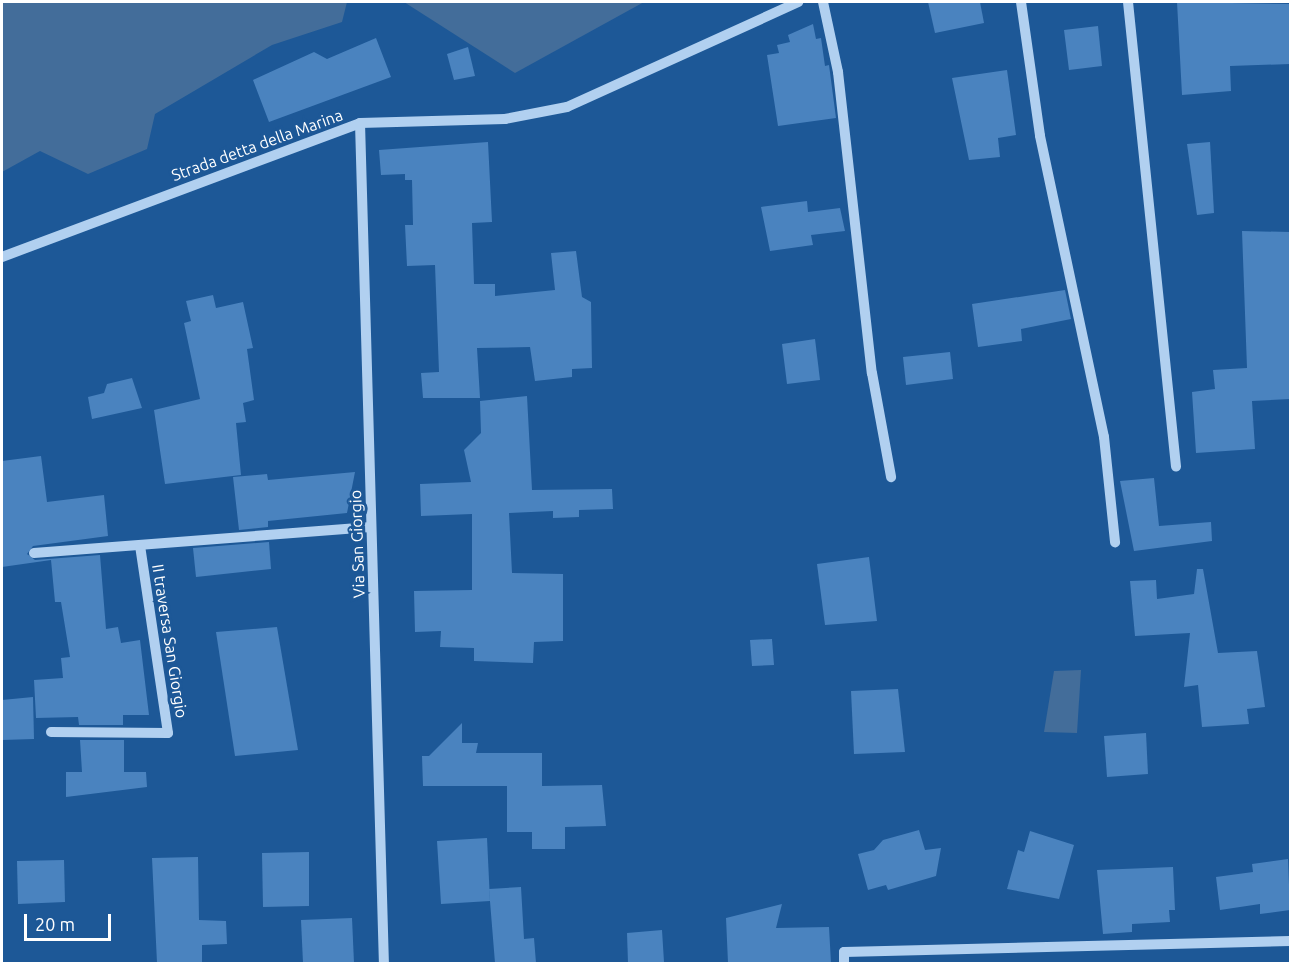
<!DOCTYPE html>
<html>
<head>
<meta charset="utf-8">
<style>
  body { margin:0 }
  #map { position:relative; width:1292px; height:965px; overflow:hidden; background:#1d5897; font-family:Ubuntu,sans-serif }
  div>[style] { position:absolute }
  [style*='--x'] { left:calc(var(--x)*1px); top:calc(var(--y)*1px); width:calc(var(--w)*1px); rotate:calc(var(--a)*1deg) }
  .water>* { inset:0; background:#436d9a }
  .building>* { inset:0; background:#4a83bf }
  .minor>* { height:10px; margin:-5px; padding:0 5px; transform-origin:5px; border-radius:5px; background:#b1d0f0 }
  span { translate:-50% -50%; white-space:nowrap; text-align:center; line-height:1.15; -webkit-text-stroke:6px #1d5897; paint-order:stroke }
  .street-label { font-size:16px; color:#fff }
  .frame { position:absolute; inset:0; border:3px solid #fff; pointer-events:none }
  .scale { position:absolute; left:24px; top:914px; width:87px; height:27px; box-sizing:border-box; border:3px solid #fff; border-top:0; padding-left:8px; font-size:18px; line-height:21px; white-space:nowrap; color:#fff; -webkit-text-stroke:4px #1d5897; paint-order:stroke }
</style>
</head>
<body>
<div id="map">
  <div class="water">
    <i style="clip-path:polygon(2px 2px,347px 2px,342px 22px,272px 45px,155px 114px,147px 149px,88px 174px,40px 151px,2px 172px)"></i>
    <i style="clip-path:polygon(404px 2px,644px 2px,515px 73px)"></i>
    <i style="clip-path:polygon(1081px 670px,1077px 733px,1044px 732px,1054px 671px)"></i>
  </div>
  <div class="building">
    <i style="clip-path:polygon(928px 2px,980px 2px,984px 23px,935px 33px)"></i>
    <i style="clip-path:polygon(1177px 2px,1290px 4px,1290px 64px,1230px 66px,1231px 91px,1182px 95px)"></i>
    <i style="clip-path:polygon(813px 24px,816px 39px,821px 38px,825px 66px,829px 65px,836px 118px,778px 126px,767px 55px,779px 53px,777px 45px,790px 42px,788px 35px)"></i>
    <i style="clip-path:polygon(1098px 26px,1102px 66px,1069px 70px,1064px 30px)"></i>
    <i style="clip-path:polygon(376px 38px,391px 77px,269px 122px,253px 80px,314px 52px,327px 59px)"></i>
    <i style="clip-path:polygon(468px 47px,475px 76px,454px 80px,447px 54px)"></i>
    <i style="clip-path:polygon(1007px 70px,1016px 135px,998px 138px,1000px 157px,969px 160px,952px 78px)"></i>
    <i style="clip-path:polygon(488px 142px,492px 222px,472px 223px,474px 284px,495px 284px,495px 296px,555px 290px,551px 253px,576px 251px,582px 297px,591px 302px,592px 368px,572px 369px,572px 377px,535px 381px,530px 347px,477px 348px,480px 398px,423px 398px,421px 373px,439px 372px,435px 265px,407px 266px,405px 225px,413px 225px,412px 180px,405px 180px,405px 174px,381px 175px,379px 150px)"></i>
    <i style="clip-path:polygon(1210px 142px,1214px 213px,1197px 215px,1187px 144px)"></i>
    <i style="clip-path:polygon(807px 201px,808px 212px,840px 208px,845px 231px,811px 235px,813px 245px,770px 251px,761px 207px)"></i>
    <i style="clip-path:polygon(1242px 231px,1290px 232px,1290px 399px,1252px 401px,1255px 449px,1196px 453px,1192px 392px,1215px 389px,1213px 370px,1247px 368px)"></i>
    <i style="clip-path:polygon(1065px 290px,1071px 319px,1021px 329px,1022px 341px,978px 347px,972px 304px)"></i>
    <i style="clip-path:polygon(213px 295px,216px 308px,243px 302px,253px 348px,247px 349px,254px 400px,243px 403px,246px 422px,236px 423px,241px 475px,165px 484px,154px 410px,200px 399px,184px 323px,191px 321px,186px 301px)"></i>
    <i style="clip-path:polygon(815px 339px,820px 380px,787px 384px,782px 344px)"></i>
    <i style="clip-path:polygon(950px 352px,953px 379px,906px 385px,903px 357px)"></i>
    <i style="clip-path:polygon(132px 378px,142px 408px,92px 419px,88px 397px,104px 393px,107px 384px)"></i>
    <i style="clip-path:polygon(527px 396px,532px 490px,612px 489px,613px 509px,579px 510px,579px 517px,553px 518px,553px 511px,509px 513px,512px 573px,563px 574px,563px 641px,534px 642px,533px 663px,474px 661px,474px 648px,440px 647px,441px 631px,415px 632px,414px 591px,472px 590px,472px 514px,421px 516px,420px 484px,471px 482px,464px 450px,481px 433px,480px 401px)"></i>
    <i style="clip-path:polygon(41px 456px,47px 502px,104px 495px,108px 536px,33px 546px,27px 554px,35px 560px,100px 555px,106px 629px,118px 627px,121px 643px,140px 640px,149px 715px,123px 715px,123px 725px,79px 725px,78px 717px,36px 718px,34px 680px,63px 678px,61px 658px,70px 657px,61px 602px,55px 602px,51px 560px,2px 567px,2px 461px)"></i>
    <i style="clip-path:polygon(355px 472px,347px 513px,268px 521px,268px 527px,239px 530px,233px 477px,267px 474px,268px 480px)"></i>
    <i style="clip-path:polygon(1154px 478px,1159px 526px,1211px 522px,1212px 541px,1134px 551px,1120px 481px)"></i>
    <i style="clip-path:polygon(269px 542px,271px 569px,196px 577px,193px 548px)"></i>
    <i style="clip-path:polygon(869px 557px,877px 621px,825px 625px,817px 564px)"></i>
    <i style="clip-path:polygon(1197px 569px,1203px 569px,1218px 653px,1257px 651px,1265px 707px,1247px 709px,1249px 724px,1202px 727px,1198px 685px,1184px 687px,1190px 633px,1135px 636px,1130px 581px,1156px 580px,1157px 599px,1194px 594px)"></i>
    <i style="clip-path:polygon(277px 627px,298px 750px,235px 756px,216px 632px)"></i>
    <i style="clip-path:polygon(772px 639px,774px 665px,752px 666px,750px 640px)"></i>
    <i style="clip-path:polygon(898px 689px,905px 752px,854px 754px,851px 691px)"></i>
    <i style="clip-path:polygon(33px 697px,34px 739px,2px 740px,2px 700px)"></i>
    <i style="clip-path:polygon(462px 723px,462px 743px,478px 743px,476px 753px,542px 753px,542px 786px,602px 785px,606px 826px,565px 827px,565px 849px,532px 849px,532px 832px,507px 832px,507px 786px,423px 786px,422px 756px,429px 756px)"></i>
    <i style="clip-path:polygon(1146px 733px,1148px 774px,1107px 777px,1104px 736px)"></i>
    <i style="clip-path:polygon(80px 740px,124px 740px,124px 772px,146px 772px,147px 787px,66px 797px,66px 772px,82px 772px)"></i>
    <i style="clip-path:polygon(919px 830px,925px 850px,941px 848px,936px 876px,888px 890px,886px 885px,868px 890px,858px 854px,874px 850px,883px 840px)"></i>
    <i style="clip-path:polygon(1030px 831px,1074px 845px,1059px 899px,1007px 889px,1018px 850px,1024px 852px)"></i>
    <i style="clip-path:polygon(487px 838px,490px 901px,441px 904px,437px 841px)"></i>
    <i style="clip-path:polygon(309px 852px,309px 906px,263px 907px,262px 853px)"></i>
    <i style="clip-path:polygon(198px 857px,199px 920px,226px 921px,227px 944px,202px 945px,202px 963px,157px 963px,152px 858px)"></i>
    <i style="clip-path:polygon(1288px 859px,1290px 910px,1260px 914px,1260px 904px,1220px 910px,1216px 877px,1253px 872px,1252px 864px)"></i>
    <i style="clip-path:polygon(64px 860px,65px 902px,18px 904px,17px 861px)"></i>
    <i style="clip-path:polygon(1173px 867px,1175px 910px,1169px 910px,1170px 922px,1132px 924px,1132px 932px,1103px 934px,1097px 870px)"></i>
    <i style="clip-path:polygon(521px 887px,524px 939px,534px 938px,536px 963px,495px 963px,489px 889px)"></i>
    <i style="clip-path:polygon(782px 904px,776px 928px,829px 927px,831px 963px,728px 963px,726px 918px)"></i>
    <i style="clip-path:polygon(352px 918px,354px 963px,303px 963px,301px 920px)"></i>
    <i style="clip-path:polygon(662px 930px,664px 962px,628px 963px,627px 933px)"></i>
  </div>
  <div class="minor">
    <i style="--x:823;--y:2;--w:72;--a:77.9"></i>
    <i style="--x:838;--y:72;--w:303;--a:83.6"></i>
    <i style="--x:872;--y:373;--w:106;--a:79.6"></i>
    <i style="--x:1021;--y:2;--w:135;--a:81.9"></i>
    <i style="--x:1040;--y:136;--w:308;--a:78"></i>
    <i style="--x:1104;--y:437;--w:106;--a:84"></i>
    <i style="--x:1128;--y:2;--w:467;--a:84.1"></i>
    <i style="--x:360;--y:123;--w:841;--a:88.37"></i>
    <i style="--x:2;--y:257;--w:382;--a:-20.5"></i>
    <i style="--x:360;--y:123;--w:145;--a:-1.6"></i>
    <i style="--x:505;--y:119;--w:63;--a:-11"></i>
    <i style="--x:567;--y:107;--w:254;--a:-24.4"></i>
    <i style="--x:34;--y:553;--w:338;--a:-4.4"></i>
    <i style="--x:51;--y:732;--w:117;--a:0.5"></i>
    <i style="--x:168;--y:733;--w:190;--a:-98.5"></i>
    <i style="--x:844;--y:964;--w:12;--a:-90"></i>
    <i style="--x:844;--y:952;--w:446;--a:-1.4"></i>
  </div>
  <div class="street-label">
    <span style="left:257px;top:145px;rotate:-20deg">Strada detta della Marina</span>
    <span style="left:357px;top:544px;rotate:-92deg">Via San Giorgio</span>
    <span style="left:170px;top:641px;rotate:81deg">II traversa San Giorgio</span>
  </div>
  <div class="frame"></div>
  <div class="scale">20 m</div>
</div>
</body>
</html>
